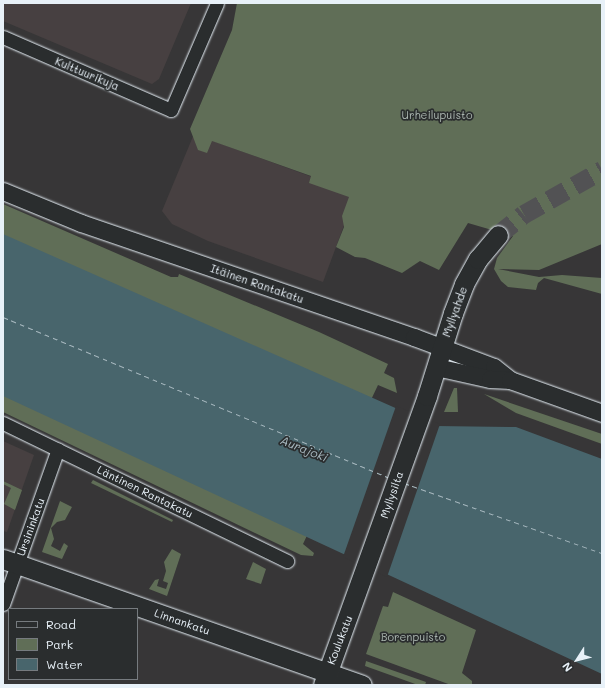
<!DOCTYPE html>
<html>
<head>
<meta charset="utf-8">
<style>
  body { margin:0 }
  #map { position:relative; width:605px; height:688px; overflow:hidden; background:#373637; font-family:Mali,sans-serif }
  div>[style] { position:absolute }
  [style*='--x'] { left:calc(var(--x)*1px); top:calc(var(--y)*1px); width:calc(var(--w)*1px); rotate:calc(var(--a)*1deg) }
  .built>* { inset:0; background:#474041 }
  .green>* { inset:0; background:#606e57 }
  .water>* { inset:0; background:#48656c }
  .pier>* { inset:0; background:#373637 }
  .ferry>* { height:1px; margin-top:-0.5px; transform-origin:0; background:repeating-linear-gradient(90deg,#a8b9c0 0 5px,transparent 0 9px) }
  .secondary-tunnel>* { height:19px; margin-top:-9.5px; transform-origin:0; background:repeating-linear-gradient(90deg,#525254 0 19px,transparent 0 29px) }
  .roads { filter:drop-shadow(0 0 1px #e8f1f8) drop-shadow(0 0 1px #e8f1f8) }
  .minor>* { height:13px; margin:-6.5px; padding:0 6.5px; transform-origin:6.5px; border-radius:6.5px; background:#2a2d2e }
  .tertiary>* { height:17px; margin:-8.5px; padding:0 8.5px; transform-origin:8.5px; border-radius:8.5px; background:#2a2d2e }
  .secondary>* { height:19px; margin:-9.5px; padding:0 9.5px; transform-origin:9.5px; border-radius:9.5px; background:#2a2d2e }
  span { translate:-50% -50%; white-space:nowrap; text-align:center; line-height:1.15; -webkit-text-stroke:3.5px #2a2d2e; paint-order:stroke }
  .street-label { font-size:11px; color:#e8f1f8 }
  .park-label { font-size:11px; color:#abb6b0 }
  .water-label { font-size:12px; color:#a8b9c0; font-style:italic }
  .frame { position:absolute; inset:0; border:4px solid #e8f1f8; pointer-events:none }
  .legend { position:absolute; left:8px; top:608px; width:130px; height:72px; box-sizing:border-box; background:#2a2d2e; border:1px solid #767b7f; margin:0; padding:5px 7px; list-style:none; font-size:12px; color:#e8f1f8 }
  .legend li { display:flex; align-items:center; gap:8px; height:20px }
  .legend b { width:20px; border:1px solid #767b7f }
  .north { position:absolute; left:557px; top:640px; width:40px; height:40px; -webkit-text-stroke:3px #2a2d2e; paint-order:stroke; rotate:234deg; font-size:11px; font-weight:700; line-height:16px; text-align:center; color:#e8f1f8 }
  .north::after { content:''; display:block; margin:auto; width:14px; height:18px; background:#e8f1f8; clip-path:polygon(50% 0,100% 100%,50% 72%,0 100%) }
</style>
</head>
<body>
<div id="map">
  <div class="built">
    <i style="clip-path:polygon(3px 3px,191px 3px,159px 79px,152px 84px,3px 21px)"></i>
    <i style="clip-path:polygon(194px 134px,356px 193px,323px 282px,208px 241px,172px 224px,162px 211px)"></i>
    <i style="clip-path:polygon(3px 441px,34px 455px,7px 532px,3px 531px)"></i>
  </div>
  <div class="green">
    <i style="clip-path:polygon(237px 3px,602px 3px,602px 244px,539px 270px,498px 269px,539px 277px,562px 275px,602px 278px,602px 294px,544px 278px,538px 283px,536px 290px,508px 287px,501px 281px,494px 269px,497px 258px,513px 236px,468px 223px,439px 270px,420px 261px,402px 273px,365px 258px,355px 257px,336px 247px,344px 227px,342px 216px,349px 197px,309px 183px,311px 176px,212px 141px,207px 153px,198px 150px,190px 129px,232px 30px)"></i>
    <i style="clip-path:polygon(3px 204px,171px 277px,178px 277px,179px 274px,319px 332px,388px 364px,384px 373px,394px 378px,397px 393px,378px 385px,303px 544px,314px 553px,313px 556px,301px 555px,3px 412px)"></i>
    <i style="clip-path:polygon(454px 388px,457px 388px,458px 412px,444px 412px)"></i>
    <i style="clip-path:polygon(484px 394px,602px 434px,602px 444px,516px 413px)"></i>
    <i style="clip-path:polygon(93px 480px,173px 520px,172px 522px,91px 483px)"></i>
    <i style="clip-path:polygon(3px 481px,22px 490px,15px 510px,4px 504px,11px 488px,3px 484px)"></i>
    <i style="clip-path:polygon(60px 501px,72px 507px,65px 520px,57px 522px,51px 528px,54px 539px,51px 546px,60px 551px,64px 543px,68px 546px,62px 559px,42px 552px)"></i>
    <i style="clip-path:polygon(172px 549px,181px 554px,167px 596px,149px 589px,155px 580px,159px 579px,157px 586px,166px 589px,168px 583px,163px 581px,166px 571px,164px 562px)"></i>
    <i style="clip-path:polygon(253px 562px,266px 569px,261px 584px,246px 579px)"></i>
    <i style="clip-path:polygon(393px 592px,476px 630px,462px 673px,472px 681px,472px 685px,451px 685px,366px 654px,383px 606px,388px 607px)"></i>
    <i style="clip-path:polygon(366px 661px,426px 682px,425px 685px,418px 685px,365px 666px)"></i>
  </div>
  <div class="water">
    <i style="clip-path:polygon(3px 234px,436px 426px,516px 427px,602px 459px,602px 674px,3px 396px)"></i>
  </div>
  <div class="pier">
    <i style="clip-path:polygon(396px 406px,440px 424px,387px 577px,343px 557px)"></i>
  </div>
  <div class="ferry">
    <i style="--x:3;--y:317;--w:417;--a:22.6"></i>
    <i style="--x:404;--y:483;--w:210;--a:19.5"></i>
  </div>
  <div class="secondary-tunnel">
    <i style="--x:498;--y:235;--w:33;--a:-39"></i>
    <i style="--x:524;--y:214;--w:90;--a:-29.4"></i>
  </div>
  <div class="roads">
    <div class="minor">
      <i style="--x:3;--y:37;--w:183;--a:23.5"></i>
      <i style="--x:171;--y:110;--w:116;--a:-66.7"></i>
      <i style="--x:3;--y:423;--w:316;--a:25.9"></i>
      <i style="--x:3;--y:604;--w:164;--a:-70.5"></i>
    </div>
    <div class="tertiary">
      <i style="--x:3;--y:191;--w:84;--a:22.3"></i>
      <i style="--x:81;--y:223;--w:352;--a:18.9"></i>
      <i style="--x:414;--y:337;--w:85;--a:20.6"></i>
      <i style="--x:494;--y:367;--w:21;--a:39"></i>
      <i style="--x:436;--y:367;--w:55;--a:12.5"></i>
      <i style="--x:490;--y:379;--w:20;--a:3"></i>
      <i style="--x:510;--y:380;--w:98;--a:19.7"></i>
    </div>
    <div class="secondary">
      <i style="--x:3;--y:559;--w:380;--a:19.3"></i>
      <i style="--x:323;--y:685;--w:307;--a:-70.2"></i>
      <i style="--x:427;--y:396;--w:87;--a:-72.6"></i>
      <i style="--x:453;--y:313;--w:31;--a:-69"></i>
      <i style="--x:464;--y:284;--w:29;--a:-61"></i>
      <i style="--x:478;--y:259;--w:31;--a:-50"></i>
    </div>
  </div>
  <div class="street-label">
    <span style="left:87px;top:74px;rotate:23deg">Kulttuurikuja</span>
    <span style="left:257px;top:284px;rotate:19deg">Itäinen Rantakatu</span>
    <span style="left:455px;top:312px;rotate:-70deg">Myllyahde</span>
    <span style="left:145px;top:492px;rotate:26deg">Läntinen Rantakatu</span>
    <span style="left:392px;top:495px;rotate:-71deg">Myllysilta</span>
    <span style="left:31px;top:527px;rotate:-70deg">Ursininkatu</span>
    <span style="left:182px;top:622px;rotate:19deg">Linnankatu</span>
    <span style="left:340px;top:640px;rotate:-69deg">Koulukatu</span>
  </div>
  <div class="park-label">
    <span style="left:437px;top:115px">Urheilupuisto</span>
    <span style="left:413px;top:637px">Borenpuisto</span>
  </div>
  <div class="water-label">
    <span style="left:304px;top:449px;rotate:22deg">Aurajoki</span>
  </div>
  <div class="frame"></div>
  <ul class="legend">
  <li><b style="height:5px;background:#2a2d2e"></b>Road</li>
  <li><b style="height:11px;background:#606e57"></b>Park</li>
  <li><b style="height:11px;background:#48656c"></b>Water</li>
  </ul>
  <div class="north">N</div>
</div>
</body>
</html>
